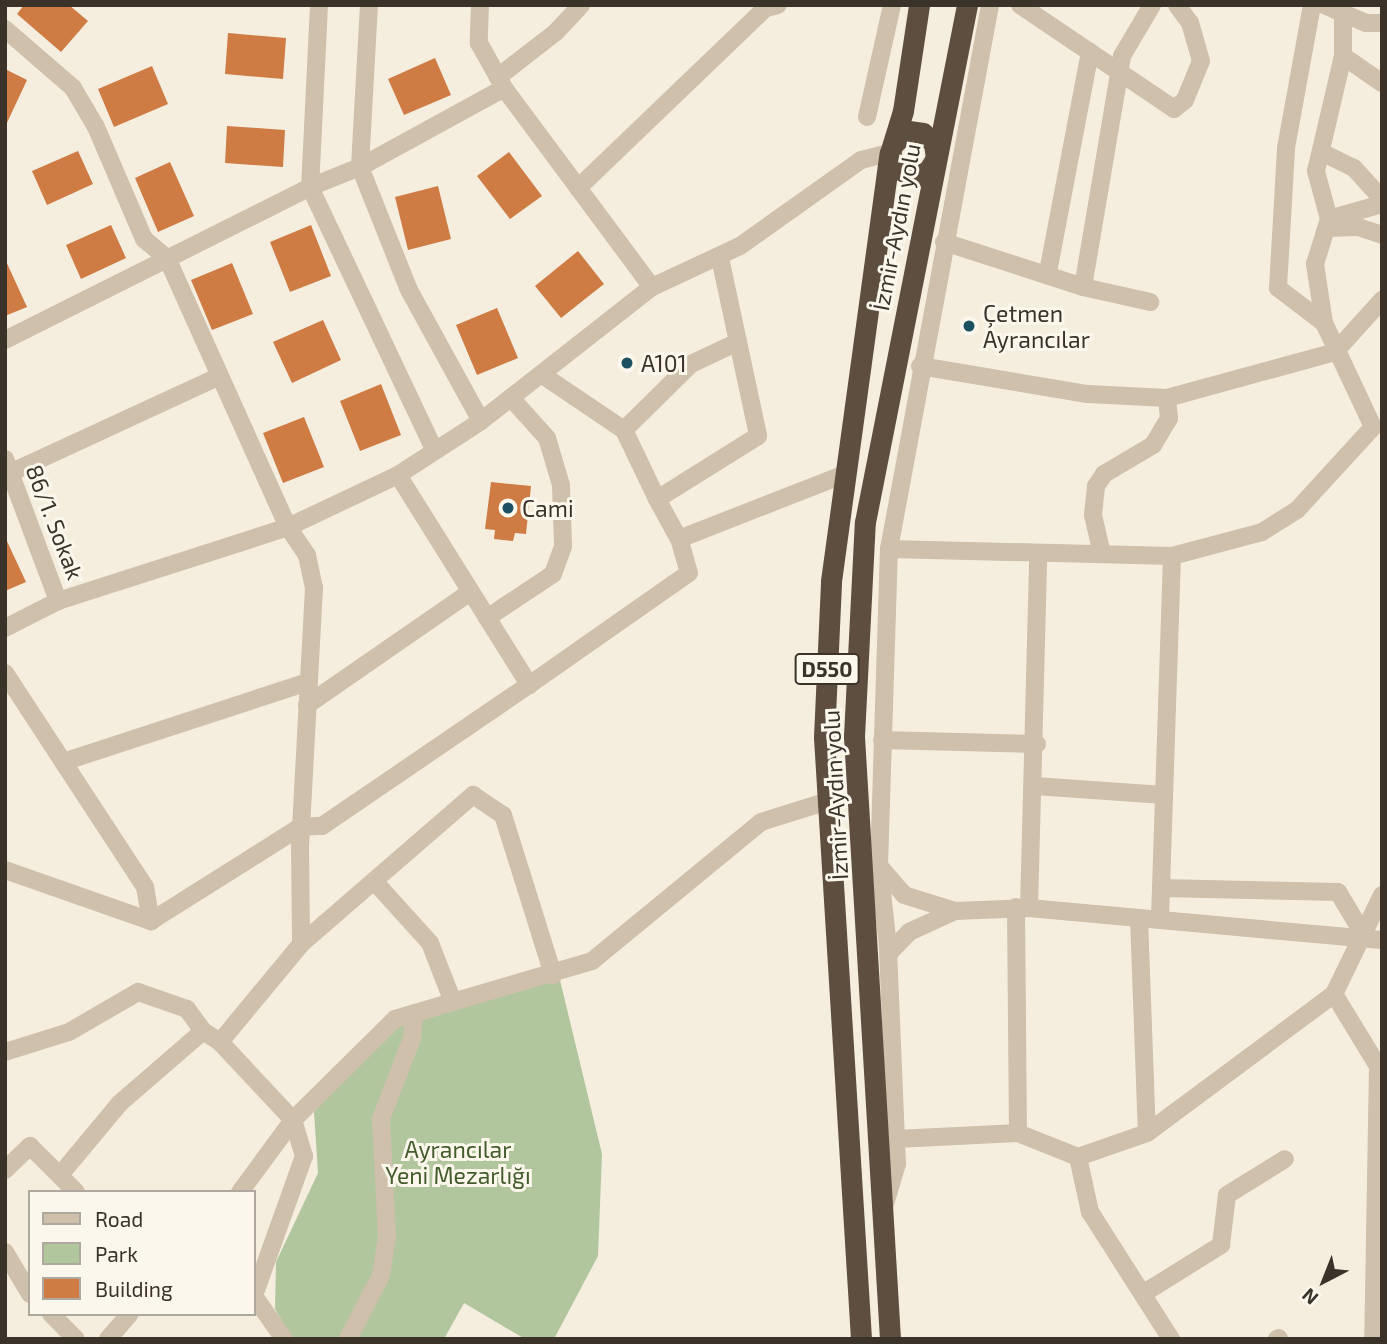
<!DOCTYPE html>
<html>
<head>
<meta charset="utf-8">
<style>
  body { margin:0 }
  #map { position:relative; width:1387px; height:1344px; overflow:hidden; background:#f5eedf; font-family:"Exo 2",sans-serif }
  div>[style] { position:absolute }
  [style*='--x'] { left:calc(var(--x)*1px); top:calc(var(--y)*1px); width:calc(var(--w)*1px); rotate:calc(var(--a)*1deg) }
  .green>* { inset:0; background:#b2c69e }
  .building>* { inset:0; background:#ce7b44 }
  .minor>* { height:18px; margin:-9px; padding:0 9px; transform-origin:9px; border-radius:9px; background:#cec0aa }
  .highway>* { height:21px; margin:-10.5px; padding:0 10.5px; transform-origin:10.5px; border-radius:10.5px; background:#5d4e40 }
  .dots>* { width:19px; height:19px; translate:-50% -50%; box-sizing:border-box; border:4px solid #fcf7ed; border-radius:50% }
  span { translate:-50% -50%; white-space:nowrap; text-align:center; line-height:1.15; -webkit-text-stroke:6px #fcf7ed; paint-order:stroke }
  .shield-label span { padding:2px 5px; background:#fcf7ed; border:2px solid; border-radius:5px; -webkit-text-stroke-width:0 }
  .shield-label { font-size:21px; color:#3b322a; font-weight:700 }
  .street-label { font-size:23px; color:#3b322a }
  .poi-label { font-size:23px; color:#3b322a }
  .left { translate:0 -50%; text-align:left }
  .park-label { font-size:23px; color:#435c2c }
  .frame { position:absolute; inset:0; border:7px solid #3b322a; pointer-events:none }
  .legend { position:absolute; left:28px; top:1190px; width:228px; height:126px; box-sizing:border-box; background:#fcf7ed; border:2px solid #afa89f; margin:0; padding:9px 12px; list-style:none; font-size:21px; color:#3b322a }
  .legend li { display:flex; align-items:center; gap:14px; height:35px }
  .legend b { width:35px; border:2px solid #afa89f }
  .north { position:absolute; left:1289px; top:1246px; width:70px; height:70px; -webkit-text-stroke:5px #fcf7ed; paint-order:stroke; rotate:222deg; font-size:19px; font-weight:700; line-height:28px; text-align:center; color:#3b322a }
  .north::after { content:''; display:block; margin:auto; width:24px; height:32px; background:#3b322a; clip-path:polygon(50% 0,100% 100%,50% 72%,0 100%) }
</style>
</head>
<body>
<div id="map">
  <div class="green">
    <i style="clip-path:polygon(560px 980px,602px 1154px,598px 1256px,554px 1339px,525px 1339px,464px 1303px,444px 1339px,292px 1339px,275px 1309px,276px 1262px,318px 1173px,314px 1112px,372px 1044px,391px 1030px,450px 1007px)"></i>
  </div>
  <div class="building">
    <i style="clip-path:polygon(24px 5px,69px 5px,88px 21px,61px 52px,17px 14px)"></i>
    <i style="clip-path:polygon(228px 33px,286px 38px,283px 79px,225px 74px)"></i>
    <i style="clip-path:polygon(435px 58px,451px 95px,404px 115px,388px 79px)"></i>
    <i style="clip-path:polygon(152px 66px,168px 104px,114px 127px,98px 89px)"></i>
    <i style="clip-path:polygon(5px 69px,27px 80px,5px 127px)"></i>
    <i style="clip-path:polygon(227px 126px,285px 130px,283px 167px,225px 163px)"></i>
    <i style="clip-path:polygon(78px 151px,93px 184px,47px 205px,32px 171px)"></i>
    <i style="clip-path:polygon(509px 152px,542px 196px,510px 219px,477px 176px)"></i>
    <i style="clip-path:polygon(170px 162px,194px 216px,158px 232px,135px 178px)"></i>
    <i style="clip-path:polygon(438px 186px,451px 239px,408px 250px,395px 197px)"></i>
    <i style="clip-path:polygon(111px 225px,126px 258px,81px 279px,66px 245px)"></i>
    <i style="clip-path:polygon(311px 225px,331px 276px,290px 292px,270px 242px)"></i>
    <i style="clip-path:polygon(578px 251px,604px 284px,561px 318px,535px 286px)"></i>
    <i style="clip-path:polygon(5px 259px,27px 307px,5px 316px)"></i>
    <i style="clip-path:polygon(232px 263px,253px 314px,212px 330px,191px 280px)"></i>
    <i style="clip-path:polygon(497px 308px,518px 358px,477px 375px,456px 325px)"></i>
    <i style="clip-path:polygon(323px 320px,341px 360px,292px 383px,273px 342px)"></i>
    <i style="clip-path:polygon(381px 384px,401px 435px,360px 451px,340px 401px)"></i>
    <i style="clip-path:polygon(304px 417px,324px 467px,283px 483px,263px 433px)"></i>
    <i style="clip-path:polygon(491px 482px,531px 486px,526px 534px,515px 533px,513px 541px,494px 539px,495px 530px,485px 529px)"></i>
    <i style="clip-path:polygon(5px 537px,26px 582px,5px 591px)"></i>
  </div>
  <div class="minor">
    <i style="--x:319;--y:5;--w:182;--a:92.8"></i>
    <i style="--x:310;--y:187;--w:292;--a:64.7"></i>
    <i style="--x:369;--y:5;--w:162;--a:93.2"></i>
    <i style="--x:360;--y:167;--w:132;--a:68.3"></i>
    <i style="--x:409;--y:290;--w:149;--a:61.2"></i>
    <i style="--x:480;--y:5;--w:38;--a:92"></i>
    <i style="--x:479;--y:43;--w:51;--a:60.9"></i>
    <i style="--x:504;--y:88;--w:248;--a:53.4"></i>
    <i style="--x:1020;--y:5;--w:186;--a:34"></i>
    <i style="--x:1174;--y:109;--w:14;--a:-39"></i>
    <i style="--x:1185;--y:100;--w:42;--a:-67.7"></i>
    <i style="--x:1201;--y:61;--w:40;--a:-106"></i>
    <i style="--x:1190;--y:23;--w:22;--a:-126"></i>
    <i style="--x:1324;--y:5;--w:46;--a:23.2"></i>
    <i style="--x:1366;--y:23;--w:16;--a:0"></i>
    <i style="--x:5;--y:29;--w:90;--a:40.9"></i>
    <i style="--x:73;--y:88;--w:45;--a:59.5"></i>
    <i style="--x:96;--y:127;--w:122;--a:66.8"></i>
    <i style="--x:144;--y:239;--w:30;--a:40"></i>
    <i style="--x:167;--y:258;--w:295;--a:65.8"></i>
    <i style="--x:288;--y:527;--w:34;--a:56"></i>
    <i style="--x:307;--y:555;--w:34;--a:78"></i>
    <i style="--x:314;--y:588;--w:257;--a:93.1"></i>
    <i style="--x:300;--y:845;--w:99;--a:89.4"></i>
    <i style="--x:1343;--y:56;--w:47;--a:34.7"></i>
    <i style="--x:498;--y:77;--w:73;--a:-37.8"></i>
    <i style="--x:556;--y:32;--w:37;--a:-47"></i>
    <i style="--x:867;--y:117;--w:115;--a:-77.4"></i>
    <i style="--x:1321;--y:152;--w:37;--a:26"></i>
    <i style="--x:1354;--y:168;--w:42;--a:47.9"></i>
    <i style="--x:578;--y:188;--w:260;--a:-43.8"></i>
    <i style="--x:766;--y:8;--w:12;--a:-14"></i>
    <i style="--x:1329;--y:219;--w:55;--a:-15.8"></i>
    <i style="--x:1328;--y:228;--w:30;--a:-2"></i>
    <i style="--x:1358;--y:227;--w:25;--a:18"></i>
    <i style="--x:944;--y:242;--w:146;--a:17.9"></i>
    <i style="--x:1083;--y:287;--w:234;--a:-80.4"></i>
    <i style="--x:1122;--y:56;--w:59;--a:-59.5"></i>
    <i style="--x:720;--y:258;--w:182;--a:77.9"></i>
    <i style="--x:758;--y:436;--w:119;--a:148"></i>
    <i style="--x:657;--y:499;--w:46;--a:61.2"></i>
    <i style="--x:679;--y:539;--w:178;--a:-21.4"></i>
    <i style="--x:1048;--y:272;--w:224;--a:-79.2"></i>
    <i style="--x:1083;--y:287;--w:69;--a:12.6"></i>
    <i style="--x:1324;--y:323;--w:60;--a:-98.7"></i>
    <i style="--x:1315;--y:264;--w:47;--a:-72.7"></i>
    <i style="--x:1329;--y:219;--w:50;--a:-105.2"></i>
    <i style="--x:1316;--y:171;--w:118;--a:-76.8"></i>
    <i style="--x:1343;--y:56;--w:42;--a:-90"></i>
    <i style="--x:5;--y:340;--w:341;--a:-26.6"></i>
    <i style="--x:310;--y:187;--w:54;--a:-21.8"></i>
    <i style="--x:360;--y:167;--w:164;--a:-28.7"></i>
    <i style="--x:920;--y:366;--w:170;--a:9.5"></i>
    <i style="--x:1088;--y:394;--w:79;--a:2.9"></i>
    <i style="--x:1167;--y:398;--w:174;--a:-15.3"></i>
    <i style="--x:1335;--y:352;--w:70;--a:-47.9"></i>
    <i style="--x:541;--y:374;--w:100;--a:34"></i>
    <i style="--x:624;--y:430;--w:76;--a:64.4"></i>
    <i style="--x:624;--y:430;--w:94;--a:-44.6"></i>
    <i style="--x:691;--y:364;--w:52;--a:-25.1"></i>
    <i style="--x:5;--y:459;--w:152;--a:69.5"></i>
    <i style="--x:10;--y:473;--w:231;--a:-24.8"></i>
    <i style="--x:398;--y:475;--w:248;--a:58"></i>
    <i style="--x:529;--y:685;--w:195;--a:-35"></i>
    <i style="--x:689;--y:573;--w:35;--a:-106"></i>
    <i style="--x:889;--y:549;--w:283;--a:1.4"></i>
    <i style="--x:1172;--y:556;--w:93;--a:-14.9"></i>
    <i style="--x:1262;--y:532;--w:41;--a:-32.2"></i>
    <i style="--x:1297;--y:510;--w:113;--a:-47.5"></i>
    <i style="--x:1373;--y:427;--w:115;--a:-115.2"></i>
    <i style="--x:1324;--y:323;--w:58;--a:-142.7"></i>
    <i style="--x:1278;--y:288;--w:140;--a:-86.7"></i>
    <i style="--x:1286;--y:148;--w:145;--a:-79.7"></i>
    <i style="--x:1102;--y:554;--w:40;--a:-103"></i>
    <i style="--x:1093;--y:515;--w:29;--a:-84"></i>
    <i style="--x:1096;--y:486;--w:14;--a:-56"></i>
    <i style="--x:1104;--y:474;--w:57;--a:-30.6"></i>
    <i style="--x:1153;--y:445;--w:31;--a:-59"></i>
    <i style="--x:1169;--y:418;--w:20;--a:-96"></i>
    <i style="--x:487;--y:618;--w:79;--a:-33.7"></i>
    <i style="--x:553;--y:574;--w:30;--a:-70"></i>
    <i style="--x:563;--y:546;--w:61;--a:-91.9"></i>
    <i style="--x:561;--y:485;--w:49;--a:-106.6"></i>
    <i style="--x:547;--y:438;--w:54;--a:-132"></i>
    <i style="--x:5;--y:628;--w:59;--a:-27"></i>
    <i style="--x:58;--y:601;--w:242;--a:-17.8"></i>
    <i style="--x:288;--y:527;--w:122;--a:-25.3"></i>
    <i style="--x:398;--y:475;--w:99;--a:-33"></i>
    <i style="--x:481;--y:421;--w:217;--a:-38.1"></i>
    <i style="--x:652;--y:287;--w:97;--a:-25"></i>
    <i style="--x:740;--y:246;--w:148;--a:-35.4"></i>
    <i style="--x:861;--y:160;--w:30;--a:-14"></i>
    <i style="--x:5;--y:673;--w:256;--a:56.8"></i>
    <i style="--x:145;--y:887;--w:35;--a:80"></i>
    <i style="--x:307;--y:705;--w:198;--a:-34.7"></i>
    <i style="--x:882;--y:740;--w:155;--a:1.5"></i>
    <i style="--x:63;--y:762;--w:258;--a:-18.1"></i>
    <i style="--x:1035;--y:786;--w:129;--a:4"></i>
    <i style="--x:879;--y:866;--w:38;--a:49"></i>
    <i style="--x:904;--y:895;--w:53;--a:17.4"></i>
    <i style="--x:955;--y:911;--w:74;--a:-2.3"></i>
    <i style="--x:1029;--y:908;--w:354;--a:5.2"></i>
    <i style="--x:5;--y:870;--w:155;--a:19.3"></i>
    <i style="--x:151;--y:921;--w:176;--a:-32.2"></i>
    <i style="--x:300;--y:827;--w:22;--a:-3"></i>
    <i style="--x:322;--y:826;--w:250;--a:-34.3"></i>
    <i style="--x:374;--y:881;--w:84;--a:47.9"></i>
    <i style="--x:430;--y:943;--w:63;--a:68.7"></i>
    <i style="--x:1161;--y:888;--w:177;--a:1.3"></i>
    <i style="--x:1338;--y:892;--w:52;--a:59"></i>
    <i style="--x:1016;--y:907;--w:226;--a:89.5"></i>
    <i style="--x:1029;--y:908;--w:355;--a:-88.5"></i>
    <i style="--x:1139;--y:918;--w:215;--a:87.9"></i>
    <i style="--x:1160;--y:918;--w:362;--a:-88.1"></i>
    <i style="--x:889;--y:953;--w:29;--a:-46"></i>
    <i style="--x:909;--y:932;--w:51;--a:-24.5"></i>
    <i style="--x:1334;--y:994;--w:84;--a:58.6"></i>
    <i style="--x:1378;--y:1066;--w:273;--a:91"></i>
    <i style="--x:220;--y:1042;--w:127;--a:-50.4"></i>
    <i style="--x:301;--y:944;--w:228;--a:-40.9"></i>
    <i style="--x:473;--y:795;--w:36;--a:34"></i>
    <i style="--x:503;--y:815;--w:168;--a:72.6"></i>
    <i style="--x:5;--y:1052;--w:67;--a:-17.4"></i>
    <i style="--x:69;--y:1032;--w:80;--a:-30.1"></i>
    <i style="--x:138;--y:992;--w:52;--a:19.1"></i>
    <i style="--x:187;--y:1009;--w:27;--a:54"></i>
    <i style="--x:896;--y:1139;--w:122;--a:-2.8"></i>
    <i style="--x:1018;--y:1133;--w:65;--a:21.8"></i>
    <i style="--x:5;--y:1170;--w:35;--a:-44"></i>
    <i style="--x:30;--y:1146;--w:65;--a:45"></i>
    <i style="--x:60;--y:1175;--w:94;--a:-50.2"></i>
    <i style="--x:120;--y:1103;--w:110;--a:-40.9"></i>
    <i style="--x:203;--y:1031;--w:20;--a:33"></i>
    <i style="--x:220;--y:1042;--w:107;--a:46.9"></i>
    <i style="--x:293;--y:1120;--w:38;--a:73"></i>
    <i style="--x:304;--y:1156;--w:149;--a:109.7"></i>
    <i style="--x:254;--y:1296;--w:52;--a:55.1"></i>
    <i style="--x:240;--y:1192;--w:89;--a:-53.6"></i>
    <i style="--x:293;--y:1120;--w:144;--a:-44.7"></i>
    <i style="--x:395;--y:1019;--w:205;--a:-16.4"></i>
    <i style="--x:592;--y:961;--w:219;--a:-39.4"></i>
    <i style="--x:761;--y:822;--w:70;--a:-17.4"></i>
    <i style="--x:885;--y:1204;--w:42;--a:-73.3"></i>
    <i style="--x:897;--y:1164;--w:217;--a:-92.4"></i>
    <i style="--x:888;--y:947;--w:81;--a:-96.3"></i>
    <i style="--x:879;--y:866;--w:317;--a:-88.2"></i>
    <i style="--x:889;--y:549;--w:553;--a:-79.48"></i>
    <i style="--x:5;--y:1252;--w:49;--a:59.2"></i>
    <i style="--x:1144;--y:1293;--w:91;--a:-31.9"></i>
    <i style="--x:1221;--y:1245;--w:50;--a:-83.2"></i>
    <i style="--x:1227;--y:1195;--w:68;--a:-31.8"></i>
    <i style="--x:51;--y:1314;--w:35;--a:45"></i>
    <i style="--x:108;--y:1339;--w:33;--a:-49"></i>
    <i style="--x:348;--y:1339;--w:72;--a:-62.7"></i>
    <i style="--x:381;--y:1275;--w:38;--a:-81"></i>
    <i style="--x:387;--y:1237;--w:118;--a:-92.9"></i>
    <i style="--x:381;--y:1119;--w:87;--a:-69.1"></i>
    <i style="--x:412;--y:1038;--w:24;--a:-85"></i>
    <i style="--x:1171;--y:1339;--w:151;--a:-122.5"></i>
    <i style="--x:1090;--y:1212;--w:56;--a:-102.3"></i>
    <i style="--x:1078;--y:1157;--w:73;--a:-19.2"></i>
    <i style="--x:1147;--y:1133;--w:233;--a:-36.6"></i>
    <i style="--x:1334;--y:994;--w:110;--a:-64.1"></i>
    <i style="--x:1277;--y:1339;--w:2;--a:-27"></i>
  </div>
  <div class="highway">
    <i style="--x:890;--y:153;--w:15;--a:70"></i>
    <i style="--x:895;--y:167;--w:21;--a:28"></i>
    <i style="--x:914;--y:177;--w:15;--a:-23"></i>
    <i style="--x:928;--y:171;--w:15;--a:-58"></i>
    <i style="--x:936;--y:158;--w:15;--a:-98"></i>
    <i style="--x:934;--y:143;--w:15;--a:-138"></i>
    <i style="--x:923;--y:133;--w:15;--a:-172"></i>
    <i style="--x:908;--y:131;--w:20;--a:139"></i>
    <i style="--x:861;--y:1339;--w:603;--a:-93.52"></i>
    <i style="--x:824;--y:737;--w:156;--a:-87.4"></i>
    <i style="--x:831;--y:581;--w:432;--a:-82.2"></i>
    <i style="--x:890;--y:153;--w:44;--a:-72.8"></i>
    <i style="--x:903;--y:111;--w:107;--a:-81.4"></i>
    <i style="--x:890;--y:1339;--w:604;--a:-93.42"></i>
    <i style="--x:854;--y:736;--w:214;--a:-87.1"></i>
    <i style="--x:865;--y:522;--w:527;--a:-78.84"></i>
  </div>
  <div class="dots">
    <i style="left:969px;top:326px;background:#1c5161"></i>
    <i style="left:627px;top:363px;background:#1c5161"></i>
    <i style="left:508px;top:508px;background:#1c5161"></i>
  </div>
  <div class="shield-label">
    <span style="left:827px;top:669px">D550</span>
  </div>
  <div class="street-label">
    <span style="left:896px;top:227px;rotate:-79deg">İzmir-Aydın yolu</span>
    <span style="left:55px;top:522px;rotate:69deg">86/1. Sokak</span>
    <span style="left:835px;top:795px;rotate:-93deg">İzmir-Aydın yolu</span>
  </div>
  <div class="poi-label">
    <span class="left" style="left:983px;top:326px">Çetmen<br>Ayrancılar</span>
    <span class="left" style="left:641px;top:363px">A101</span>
    <span class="left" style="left:522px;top:508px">Cami</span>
  </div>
  <div class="park-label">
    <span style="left:458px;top:1162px">Ayrancılar<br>Yeni Mezarlığı</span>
  </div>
  <div class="frame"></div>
  <ul class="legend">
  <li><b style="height:9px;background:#cec0aa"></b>Road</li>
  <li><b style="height:19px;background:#b2c69e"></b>Park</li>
  <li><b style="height:19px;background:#ce7b44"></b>Building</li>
  </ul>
  <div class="north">N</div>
</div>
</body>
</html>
